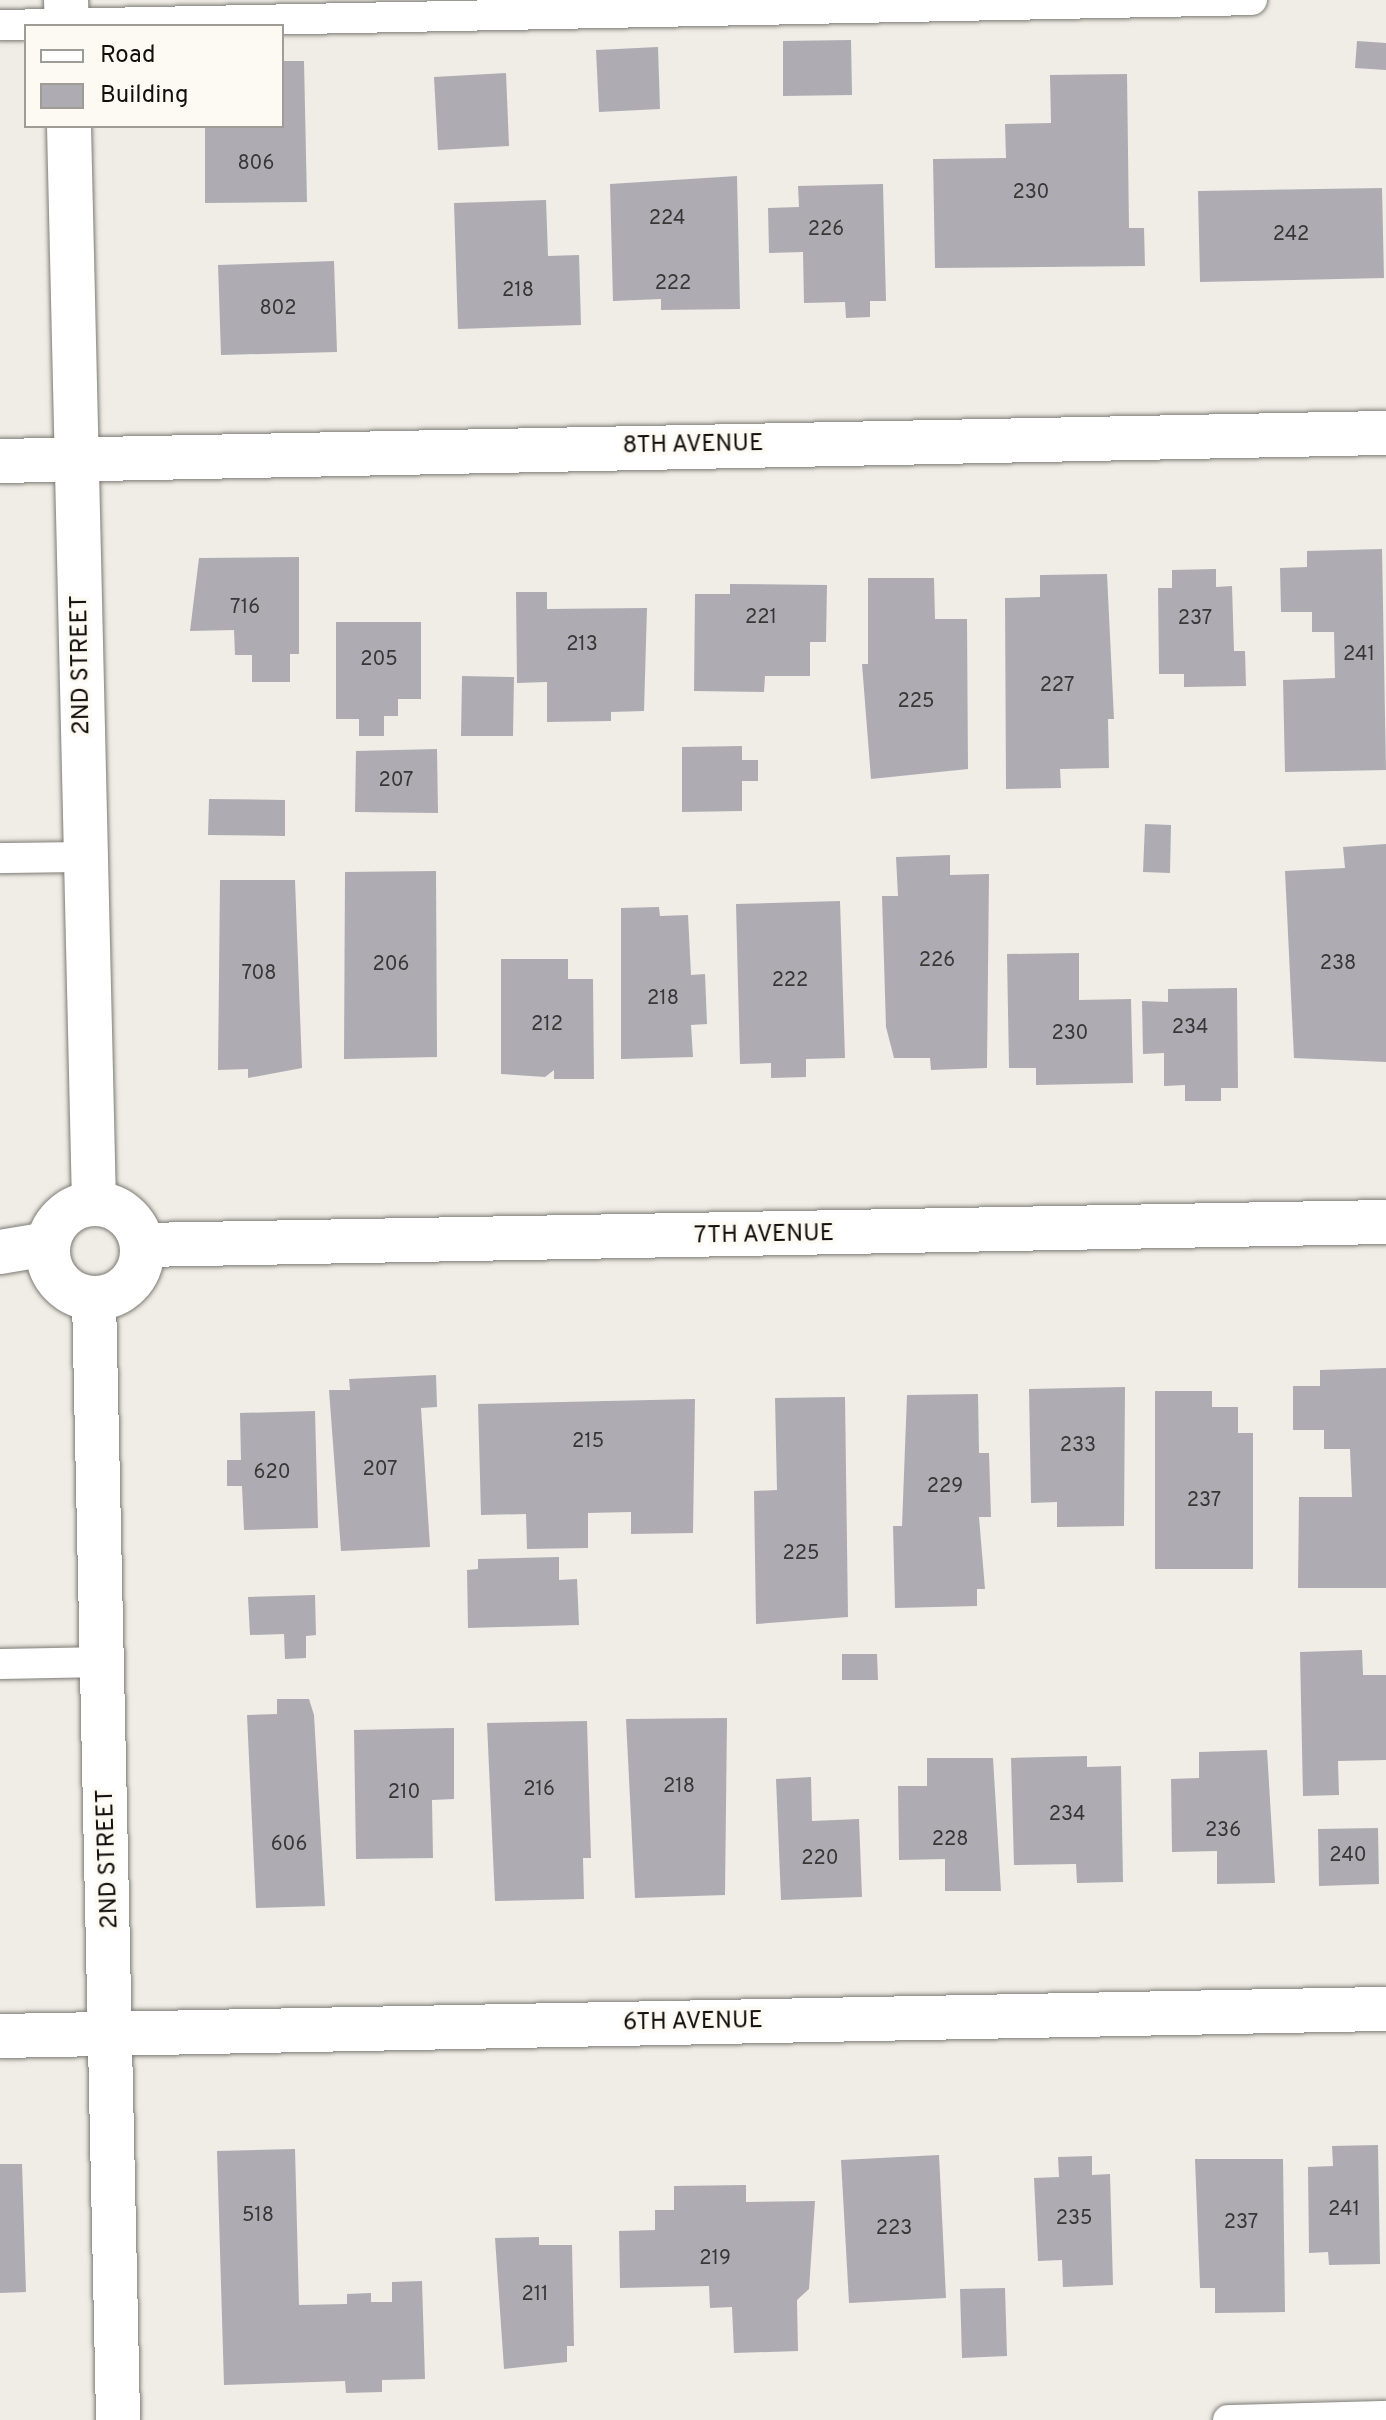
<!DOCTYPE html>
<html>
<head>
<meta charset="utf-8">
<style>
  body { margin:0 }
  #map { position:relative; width:1386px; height:2420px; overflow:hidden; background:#efede6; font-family:Overpass,sans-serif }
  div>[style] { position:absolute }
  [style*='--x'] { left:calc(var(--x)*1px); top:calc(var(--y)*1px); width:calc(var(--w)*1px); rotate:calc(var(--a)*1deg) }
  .building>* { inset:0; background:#aeacb2 }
  .roads { filter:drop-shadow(0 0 2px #7d7b75) drop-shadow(0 0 2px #7d7b75) }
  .lane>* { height:30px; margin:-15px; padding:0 15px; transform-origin:15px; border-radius:15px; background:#fff }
  .street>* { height:44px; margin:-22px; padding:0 22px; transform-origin:22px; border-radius:22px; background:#fff }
  .secondary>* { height:44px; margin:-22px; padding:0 22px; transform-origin:22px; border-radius:22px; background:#fff }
  .secondary>.ring { margin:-22px; padding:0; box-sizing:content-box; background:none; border:44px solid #fff; border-radius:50% }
  span { translate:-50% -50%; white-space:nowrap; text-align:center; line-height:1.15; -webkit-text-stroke:7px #fcfaf3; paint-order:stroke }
  .number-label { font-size:20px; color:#383737 }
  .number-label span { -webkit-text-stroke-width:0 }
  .street-label { font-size:24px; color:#11100e }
  .legend { position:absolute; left:24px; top:24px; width:260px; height:104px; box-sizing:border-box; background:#fcfaf3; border:2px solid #9e9c97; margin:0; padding:10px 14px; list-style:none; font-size:24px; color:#11100e }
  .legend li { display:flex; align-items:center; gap:16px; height:40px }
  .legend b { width:40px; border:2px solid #9e9c97 }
</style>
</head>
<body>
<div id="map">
  <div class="building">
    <i style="clip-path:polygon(851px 40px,852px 95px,783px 96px,783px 41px)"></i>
    <i style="clip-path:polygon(1357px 41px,1386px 43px,1386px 70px,1355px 68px)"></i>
    <i style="clip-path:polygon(658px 47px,660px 109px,599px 112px,596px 50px)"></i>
    <i style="clip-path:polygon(282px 61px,304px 61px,307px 202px,205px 203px,205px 126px,282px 126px)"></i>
    <i style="clip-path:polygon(506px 73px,509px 146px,438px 150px,434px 77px)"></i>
    <i style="clip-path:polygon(1127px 74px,1129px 228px,1144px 228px,1145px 266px,935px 268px,933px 159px,1006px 158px,1005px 124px,1051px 123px,1050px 75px)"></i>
    <i style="clip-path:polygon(737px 176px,740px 309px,661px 310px,661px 299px,613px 301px,610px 184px)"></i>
    <i style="clip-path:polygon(883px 184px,886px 301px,870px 301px,870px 317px,846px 318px,845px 302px,804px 303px,803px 252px,769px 253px,768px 208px,799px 207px,798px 186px)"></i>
    <i style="clip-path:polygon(1382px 188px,1384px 278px,1200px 282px,1198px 191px)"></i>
    <i style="clip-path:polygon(546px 200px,548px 256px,579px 255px,581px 325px,458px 329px,454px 203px)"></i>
    <i style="clip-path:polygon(334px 261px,337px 352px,221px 355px,218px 265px)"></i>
    <i style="clip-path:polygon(1382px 549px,1386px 770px,1285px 772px,1283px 680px,1335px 678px,1334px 632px,1312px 632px,1312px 612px,1281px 612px,1280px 568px,1307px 567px,1307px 551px)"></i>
    <i style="clip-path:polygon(299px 557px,299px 654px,290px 654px,290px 682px,252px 682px,252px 655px,235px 655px,234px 630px,190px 631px,199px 558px)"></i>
    <i style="clip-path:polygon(1216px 569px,1216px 587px,1232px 586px,1234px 651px,1245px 651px,1246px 686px,1184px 687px,1184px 674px,1159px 674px,1158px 588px,1172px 588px,1172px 570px)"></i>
    <i style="clip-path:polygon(1107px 574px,1114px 719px,1108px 719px,1109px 768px,1060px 769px,1061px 788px,1006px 789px,1005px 598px,1040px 597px,1040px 575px)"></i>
    <i style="clip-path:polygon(868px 578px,934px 578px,935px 619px,967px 619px,968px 769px,871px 779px,862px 664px,868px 664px)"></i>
    <i style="clip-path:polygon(730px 584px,827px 585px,826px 642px,810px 642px,810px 676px,765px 676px,764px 692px,694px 691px,695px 594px,730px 594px)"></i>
    <i style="clip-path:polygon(516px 592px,547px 592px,547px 609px,647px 608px,644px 711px,611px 712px,611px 721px,547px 722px,547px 682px,517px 683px)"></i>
    <i style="clip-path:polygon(336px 622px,421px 622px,421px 699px,398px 699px,398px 716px,384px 716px,384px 736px,359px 736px,359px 719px,336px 719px)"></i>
    <i style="clip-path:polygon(462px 676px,514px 677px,513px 736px,461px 736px)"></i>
    <i style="clip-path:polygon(742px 746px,742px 760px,758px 760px,758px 781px,742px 781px,742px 811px,682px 812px,682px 747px)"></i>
    <i style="clip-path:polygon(437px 749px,438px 813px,355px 812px,356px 751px)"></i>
    <i style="clip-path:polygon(209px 799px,285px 800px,285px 836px,208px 835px)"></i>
    <i style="clip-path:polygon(1145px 824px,1171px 825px,1170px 873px,1143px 872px)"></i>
    <i style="clip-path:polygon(1386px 844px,1386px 1062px,1294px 1058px,1285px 871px,1345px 868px,1343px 847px)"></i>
    <i style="clip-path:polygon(950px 855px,950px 875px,989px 874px,987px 1068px,931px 1070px,930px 1058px,894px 1058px,886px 1027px,882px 896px,898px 896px,896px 857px)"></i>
    <i style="clip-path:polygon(436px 871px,437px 1057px,344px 1059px,345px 872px)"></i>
    <i style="clip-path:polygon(220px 880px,295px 880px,302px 1068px,248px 1078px,248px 1069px,218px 1070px)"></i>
    <i style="clip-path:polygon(840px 901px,845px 1058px,806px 1059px,806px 1077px,771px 1078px,771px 1063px,740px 1064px,736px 904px)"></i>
    <i style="clip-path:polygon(659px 907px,660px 916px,688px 915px,691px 975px,705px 974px,707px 1024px,691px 1025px,693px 1057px,621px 1059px,621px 908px)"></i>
    <i style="clip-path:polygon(1079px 953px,1079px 1000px,1131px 999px,1133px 1083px,1036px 1085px,1036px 1068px,1009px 1068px,1007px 954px)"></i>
    <i style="clip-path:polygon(501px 959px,568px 959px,568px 979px,593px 979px,594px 1079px,554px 1079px,554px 1070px,545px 1077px,501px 1074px)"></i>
    <i style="clip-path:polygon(1237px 988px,1238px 1088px,1221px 1088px,1221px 1101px,1185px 1101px,1185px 1085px,1164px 1086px,1164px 1053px,1143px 1054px,1142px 1001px,1168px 1002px,1168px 989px)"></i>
    <i style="clip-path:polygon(1386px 1368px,1386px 1588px,1298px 1588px,1299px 1497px,1352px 1497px,1350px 1449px,1324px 1449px,1324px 1430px,1293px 1430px,1293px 1386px,1320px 1386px,1320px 1370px)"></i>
    <i style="clip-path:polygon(436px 1375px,437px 1407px,421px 1408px,430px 1547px,341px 1551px,329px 1390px,350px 1390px,349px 1379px)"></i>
    <i style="clip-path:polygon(1125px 1387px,1124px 1526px,1057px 1527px,1057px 1502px,1031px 1503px,1029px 1389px)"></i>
    <i style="clip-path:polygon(1155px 1391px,1212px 1391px,1212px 1407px,1238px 1407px,1238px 1433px,1253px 1433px,1253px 1569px,1155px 1569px)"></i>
    <i style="clip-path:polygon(978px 1394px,979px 1453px,989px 1453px,991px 1517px,979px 1517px,985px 1589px,977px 1589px,977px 1606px,895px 1608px,893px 1526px,902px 1526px,907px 1395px)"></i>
    <i style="clip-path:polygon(845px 1397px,848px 1617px,756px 1624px,754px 1491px,777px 1490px,775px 1398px)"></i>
    <i style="clip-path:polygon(695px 1399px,693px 1533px,631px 1534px,631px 1512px,588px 1513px,588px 1548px,527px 1549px,526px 1514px,481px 1515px,478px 1404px)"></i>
    <i style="clip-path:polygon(315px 1411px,318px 1528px,244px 1530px,242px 1486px,227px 1486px,227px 1460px,241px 1460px,240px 1413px)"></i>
    <i style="clip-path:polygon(559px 1557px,559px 1580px,577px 1579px,579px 1625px,468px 1628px,467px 1570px,478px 1569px,478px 1559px)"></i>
    <i style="clip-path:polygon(315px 1595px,316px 1635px,306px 1636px,306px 1658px,285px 1659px,284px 1634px,250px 1635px,248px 1597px)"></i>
    <i style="clip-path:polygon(1362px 1650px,1363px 1675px,1386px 1675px,1386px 1760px,1338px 1761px,1339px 1795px,1303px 1796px,1300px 1652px)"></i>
    <i style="clip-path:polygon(842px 1654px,877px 1654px,878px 1680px,842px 1680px)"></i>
    <i style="clip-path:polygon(277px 1699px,309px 1699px,314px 1715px,325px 1906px,256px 1908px,247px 1715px,277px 1714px)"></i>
    <i style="clip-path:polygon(727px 1718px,725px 1895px,635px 1898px,626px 1719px)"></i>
    <i style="clip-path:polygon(587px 1721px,591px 1858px,583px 1858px,584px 1899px,495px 1901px,487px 1723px)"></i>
    <i style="clip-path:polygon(454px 1728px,454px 1799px,432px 1800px,433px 1858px,356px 1859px,354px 1730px)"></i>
    <i style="clip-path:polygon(1267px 1750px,1275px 1883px,1217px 1884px,1217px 1851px,1172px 1852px,1171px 1779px,1199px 1778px,1199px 1752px)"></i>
    <i style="clip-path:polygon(1087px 1756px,1087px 1767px,1121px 1766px,1123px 1882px,1077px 1883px,1076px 1864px,1014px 1865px,1011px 1758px)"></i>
    <i style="clip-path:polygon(927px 1758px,993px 1758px,1001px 1891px,945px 1891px,945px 1859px,899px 1860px,898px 1786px,927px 1786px)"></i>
    <i style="clip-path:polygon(811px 1777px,812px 1821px,859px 1819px,862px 1897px,781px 1900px,776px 1779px)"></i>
    <i style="clip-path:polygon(1378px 1828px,1379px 1884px,1319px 1886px,1318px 1829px)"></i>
    <i style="clip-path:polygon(1378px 2145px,1380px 2264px,1329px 2265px,1328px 2252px,1309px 2253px,1308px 2167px,1333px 2166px,1332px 2146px)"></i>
    <i style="clip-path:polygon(295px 2149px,299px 2305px,347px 2304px,347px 2294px,371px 2293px,371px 2302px,392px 2302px,392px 2282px,422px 2281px,425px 2379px,382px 2380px,382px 2392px,346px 2393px,345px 2381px,224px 2385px,217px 2151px)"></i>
    <i style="clip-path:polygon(939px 2155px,946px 2298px,849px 2303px,841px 2160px)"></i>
    <i style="clip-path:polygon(1092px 2156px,1092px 2175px,1110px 2174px,1113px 2285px,1063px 2287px,1062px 2260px,1038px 2261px,1034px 2178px,1059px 2177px,1058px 2157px)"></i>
    <i style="clip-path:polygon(1195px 2159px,1283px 2159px,1285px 2312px,1215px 2313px,1215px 2288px,1200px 2288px)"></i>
    <i style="clip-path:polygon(0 2164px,22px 2164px,26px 2292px,0 2293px)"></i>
    <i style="clip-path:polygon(746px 2185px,746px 2202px,815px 2201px,809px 2289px,797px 2300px,798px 2351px,734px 2353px,732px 2307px,710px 2308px,709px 2286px,620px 2288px,619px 2231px,655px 2230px,655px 2210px,674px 2210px,674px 2186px)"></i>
    <i style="clip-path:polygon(539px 2237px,539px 2245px,572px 2245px,574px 2346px,567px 2346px,567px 2362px,504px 2369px,495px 2238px)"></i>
    <i style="clip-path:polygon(1005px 2288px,1007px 2356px,962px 2358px,960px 2289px)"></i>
  </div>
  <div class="roads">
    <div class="lane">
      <i style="--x:0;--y:25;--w:1252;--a:-1.14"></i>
      <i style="--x:0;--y:858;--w:85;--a:-0.7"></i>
      <i style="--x:0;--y:1664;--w:103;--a:-1.1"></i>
      <i style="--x:1228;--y:2420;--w:158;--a:-1.5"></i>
    </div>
    <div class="street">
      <i style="--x:66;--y:0;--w:26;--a:88"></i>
      <i style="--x:69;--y:126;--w:1078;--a:88.67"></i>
      <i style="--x:0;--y:461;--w:1386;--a:-1.16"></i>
      <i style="--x:94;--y:1298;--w:1122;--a:88.77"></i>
      <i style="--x:0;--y:2036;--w:1386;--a:-1.12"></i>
    </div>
    <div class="secondary">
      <i class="ring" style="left:48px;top:1204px;width:50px;height:50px"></i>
      <i style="--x:142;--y:1245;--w:1244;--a:-1.06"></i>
      <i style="--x:0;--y:1252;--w:49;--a:-9.5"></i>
    </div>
  </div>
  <div class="number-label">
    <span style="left:256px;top:164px">806</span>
    <span style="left:1031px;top:193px">230</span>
    <span style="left:667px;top:219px">224</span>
    <span style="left:826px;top:230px">226</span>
    <span style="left:1291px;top:235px">242</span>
    <span style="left:673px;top:284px">222</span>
    <span style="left:518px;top:291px">218</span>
    <span style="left:278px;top:309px">802</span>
    <span style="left:245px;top:608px">716</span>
    <span style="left:761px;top:618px">221</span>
    <span style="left:1195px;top:619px">237</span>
    <span style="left:582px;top:645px">213</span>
    <span style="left:1359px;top:655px">241</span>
    <span style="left:379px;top:660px">205</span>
    <span style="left:1057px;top:686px">227</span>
    <span style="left:916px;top:702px">225</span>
    <span style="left:396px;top:781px">207</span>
    <span style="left:937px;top:961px">226</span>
    <span style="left:1338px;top:964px">238</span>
    <span style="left:391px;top:965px">206</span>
    <span style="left:259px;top:974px">708</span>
    <span style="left:790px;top:981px">222</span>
    <span style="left:663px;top:999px">218</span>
    <span style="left:547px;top:1025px">212</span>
    <span style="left:1190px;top:1028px">234</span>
    <span style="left:1070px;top:1034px">230</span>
    <span style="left:588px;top:1442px">215</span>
    <span style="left:1078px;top:1446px">233</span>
    <span style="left:380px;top:1470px">207</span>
    <span style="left:272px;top:1473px">620</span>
    <span style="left:945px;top:1487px">229</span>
    <span style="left:1204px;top:1501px">237</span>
    <span style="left:801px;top:1554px">225</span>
    <span style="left:679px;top:1787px">218</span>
    <span style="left:539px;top:1790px">216</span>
    <span style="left:404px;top:1793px">210</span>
    <span style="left:1067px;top:1815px">234</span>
    <span style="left:1223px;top:1831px">236</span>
    <span style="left:950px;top:1840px">228</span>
    <span style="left:289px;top:1845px">606</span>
    <span style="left:1348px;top:1856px">240</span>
    <span style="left:820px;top:1859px">220</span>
    <span style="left:1344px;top:2210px">241</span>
    <span style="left:258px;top:2216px">518</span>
    <span style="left:1074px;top:2219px">235</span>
    <span style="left:1241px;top:2223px">237</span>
    <span style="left:894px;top:2229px">223</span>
    <span style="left:715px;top:2259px">219</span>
    <span style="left:535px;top:2295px">211</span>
  </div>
  <div class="street-label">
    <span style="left:693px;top:446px;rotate:-1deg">8TH AVENUE</span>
    <span style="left:82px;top:665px;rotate:-91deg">2ND STREET</span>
    <span style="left:764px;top:1236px;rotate:-1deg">7TH AVENUE</span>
    <span style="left:109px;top:1859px;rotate:-92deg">2ND STREET</span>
    <span style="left:693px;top:2023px;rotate:-1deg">6TH AVENUE</span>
  </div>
  <ul class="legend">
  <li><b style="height:10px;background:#fff"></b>Road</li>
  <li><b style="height:22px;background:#aeacb2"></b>Building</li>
  </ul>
</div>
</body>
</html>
